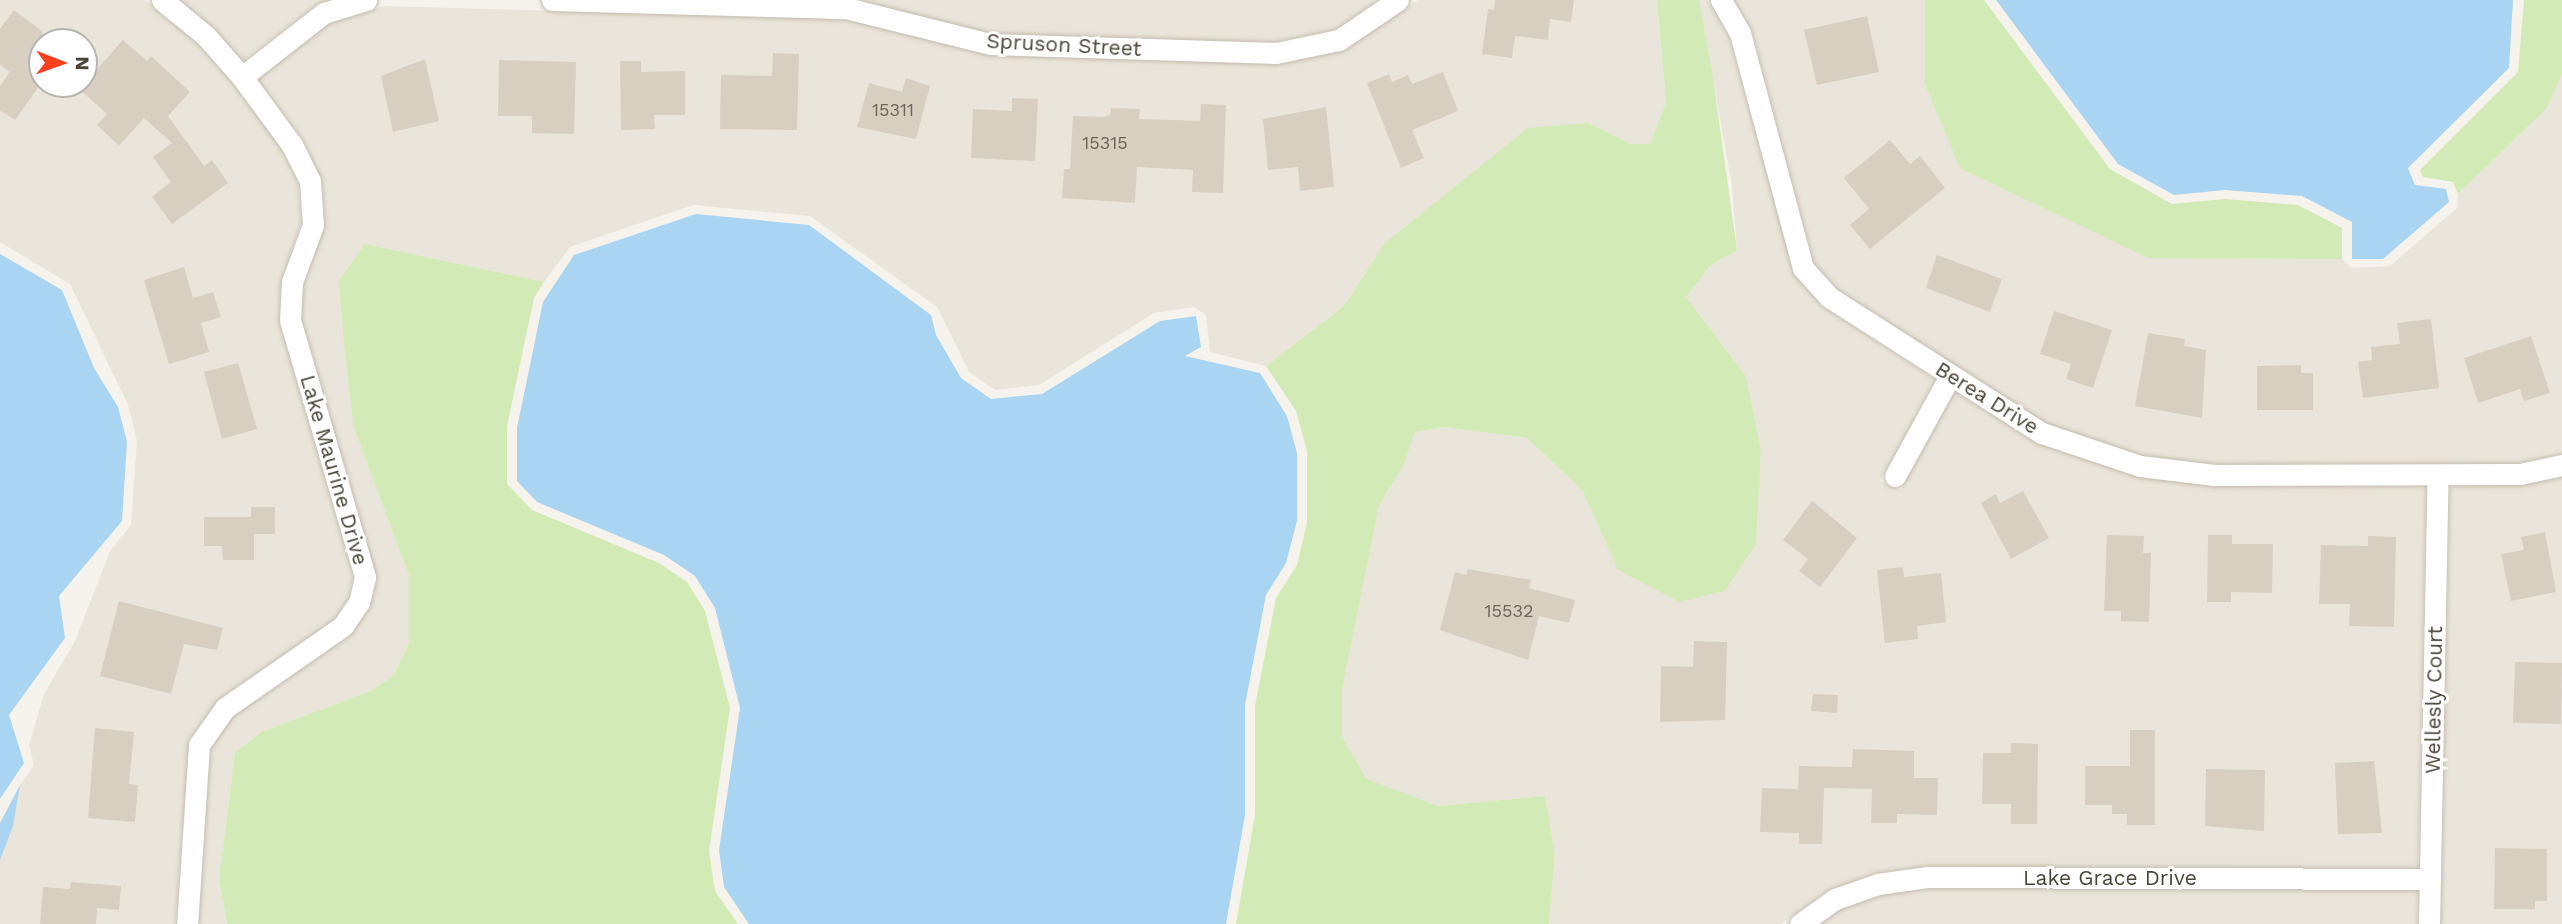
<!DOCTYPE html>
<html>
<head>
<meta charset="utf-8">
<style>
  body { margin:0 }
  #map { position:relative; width:2562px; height:924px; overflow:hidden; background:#f6f3ec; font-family:"Work Sans",sans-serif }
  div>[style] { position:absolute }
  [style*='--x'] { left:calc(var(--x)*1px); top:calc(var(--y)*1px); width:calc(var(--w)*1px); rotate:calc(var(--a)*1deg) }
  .residential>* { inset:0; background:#eae5da }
  .green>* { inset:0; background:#d2eab5 }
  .water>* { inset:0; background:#a9d4f2 }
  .building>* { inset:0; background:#d8cfc1 }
  .roads { filter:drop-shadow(0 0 2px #c2bbae) drop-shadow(0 0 2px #c2bbae) }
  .minor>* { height:21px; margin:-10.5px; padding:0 10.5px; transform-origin:10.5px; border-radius:10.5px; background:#fff }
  span { translate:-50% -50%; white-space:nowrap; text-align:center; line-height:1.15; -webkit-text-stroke:6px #fff; paint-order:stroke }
  .number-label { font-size:18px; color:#6e675b }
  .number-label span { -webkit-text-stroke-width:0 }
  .street-label { font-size:21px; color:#4b4439 }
  .north { position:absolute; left:28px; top:28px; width:70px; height:70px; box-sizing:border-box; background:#fff; border:2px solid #b7b4b0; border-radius:50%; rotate:91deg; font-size:19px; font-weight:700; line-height:28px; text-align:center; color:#4b4439 }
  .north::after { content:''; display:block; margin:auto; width:24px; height:32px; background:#fc3f1d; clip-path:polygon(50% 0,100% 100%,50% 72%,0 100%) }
</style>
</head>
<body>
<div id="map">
  <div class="residential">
    <i style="clip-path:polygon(evenodd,0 0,145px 0,197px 43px,232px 83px,282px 150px,298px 184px,301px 224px,281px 279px,279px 322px,353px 577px,348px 598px,334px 619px,218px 700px,189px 739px,175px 924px,0 924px,0 860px,20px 785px,34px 765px,29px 745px,44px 694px,75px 641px,110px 551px,131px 525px,137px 441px,128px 405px,70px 284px,0 242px,0 0,42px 42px,84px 42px,84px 84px,42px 84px,42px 42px)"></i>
    <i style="clip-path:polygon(180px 0,333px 0,316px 5px,243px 61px)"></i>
    <i style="clip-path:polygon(855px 0,1378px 0,1334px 30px,1275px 42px,992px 34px)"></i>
    <i style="clip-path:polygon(1418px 0,1657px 0,1666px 102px,1650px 144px,1630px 144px,1589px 123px,1426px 212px,1385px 243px,1344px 306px,1266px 366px,1210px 352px,1206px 315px,1194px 307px,1154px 313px,1039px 385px,995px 390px,969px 372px,937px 307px,810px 216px,693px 205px,570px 247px,544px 282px,365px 244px,354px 428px,409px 575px,409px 643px,394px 675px,373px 690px,261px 732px,235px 753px,219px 879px,227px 924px,199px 924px,211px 748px,234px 715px,353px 632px,370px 608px,377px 579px,302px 319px,304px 284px,325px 225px,322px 181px,303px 139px,257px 78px,330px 23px,384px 6px,844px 19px,990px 55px,1276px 64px,1342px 50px)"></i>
    <i style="clip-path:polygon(1699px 0,1707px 0,1729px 37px,1794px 275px,1822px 306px,1935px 380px,1880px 481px,1901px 490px,1955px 392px,2037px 443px,2138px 477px,2214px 485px,2426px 486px,2418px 869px,1927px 866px,1876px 873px,1827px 891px,1781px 924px,1549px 924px,1555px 854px,1545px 796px,1438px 806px,1367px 779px,1342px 737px,1342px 690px,1379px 506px,1404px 464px,1415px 432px,1445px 427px,1527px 438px,1583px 491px,1756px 544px,1761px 450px,1746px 376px,1686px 297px,1711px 265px,1737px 249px,1732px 186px)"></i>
    <i style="clip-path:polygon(1734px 0,1925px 0,1925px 84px,2148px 258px,2342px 259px,2352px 268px,2390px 266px,2457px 208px,2458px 194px,2547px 108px,2562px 74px,2562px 454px,2518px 463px,2215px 464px,2143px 456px,2047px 424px,1837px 289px,1814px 264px,1752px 30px)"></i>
    <i style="clip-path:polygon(2562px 476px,2562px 924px,2441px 924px,2450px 486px,2520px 484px)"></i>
    <i style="clip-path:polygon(1928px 888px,2418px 890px,2417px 924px,1819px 924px,1841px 908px,1881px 894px)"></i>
  </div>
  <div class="green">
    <i style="clip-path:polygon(1657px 0,1699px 0,1712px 71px,1737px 250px,1711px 265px,1686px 297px,1746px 376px,1761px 450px,1756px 544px,1725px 591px,1679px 602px,1618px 570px,1583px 491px,1527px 438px,1445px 427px,1415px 432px,1404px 464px,1379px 506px,1342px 690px,1342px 737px,1367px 779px,1438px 806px,1545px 796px,1555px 854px,1549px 924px,1236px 924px,1255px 815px,1255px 706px,1276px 598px,1297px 565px,1307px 523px,1307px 451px,1296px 411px,1266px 366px,1344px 306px,1385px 243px,1528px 128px,1589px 123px,1630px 144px,1650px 144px,1666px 102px)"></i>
    <i style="clip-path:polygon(1925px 0,1984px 0,2110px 169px,2172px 204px,2225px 199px,2298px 205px,2342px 228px,2342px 259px,2148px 258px,1960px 168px,1925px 84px)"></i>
    <i style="clip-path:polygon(2524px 0,2562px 0,2562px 74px,2547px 108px,2458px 194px,2453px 182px,2423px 177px,2420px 170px,2518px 72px)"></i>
    <i style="clip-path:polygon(365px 244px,544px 282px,534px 298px,507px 426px,507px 484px,532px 510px,659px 563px,687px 582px,705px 611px,730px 708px,709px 851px,715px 891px,738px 924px,227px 924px,219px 879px,235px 753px,261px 732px,373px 690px,394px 675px,409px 643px,409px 575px,354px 428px,344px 343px,339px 281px)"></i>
  </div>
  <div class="water">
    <i style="clip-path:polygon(1996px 0,2513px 0,2509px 68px,2408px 168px,2415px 185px,2446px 189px,2449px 202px,2383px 259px,2352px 259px,2352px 222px,2302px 196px,2225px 190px,2174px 195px,2118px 164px)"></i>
    <i style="clip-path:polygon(696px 214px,809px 225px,931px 315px,936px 335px,961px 378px,991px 399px,1042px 394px,1160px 321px,1196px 316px,1201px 347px,1185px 356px,1260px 373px,1287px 416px,1297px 453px,1297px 521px,1286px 563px,1266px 595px,1245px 705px,1245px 815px,1226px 924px,749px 924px,724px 887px,719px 850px,740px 708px,715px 608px,695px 576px,664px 555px,537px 502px,517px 481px,517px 428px,543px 302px,574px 255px)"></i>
    <i style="clip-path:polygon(0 254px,62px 290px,94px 368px,118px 407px,127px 442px,122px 521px,59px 596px,65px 638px,9px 715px,24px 763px,0 799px)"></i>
    <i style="clip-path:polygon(20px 785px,13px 826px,0 860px,0 823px)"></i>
  </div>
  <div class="building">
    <i style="clip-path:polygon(1495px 0,1574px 0,1571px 22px,1550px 19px,1548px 40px,1515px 36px,1512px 58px,1482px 54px,1488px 9px,1494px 10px)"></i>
    <i style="clip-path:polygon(14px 10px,42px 31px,42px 82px,15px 120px,0 110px,0 86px,10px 72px,0 65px,0 29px)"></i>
    <i style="clip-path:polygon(1867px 16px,1879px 72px,1817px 85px,1804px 30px)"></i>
    <i style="clip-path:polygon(123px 40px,147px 61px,151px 56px,190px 92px,168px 116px,204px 166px,212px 160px,228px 183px,172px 224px,152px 197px,171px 182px,153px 157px,172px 143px,144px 118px,119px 146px,97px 125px,107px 114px,79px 89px)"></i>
    <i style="clip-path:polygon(773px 53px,799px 54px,797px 130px,720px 129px,721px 75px,772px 76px)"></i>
    <i style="clip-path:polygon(425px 59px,439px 121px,393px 132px,381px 76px)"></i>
    <i style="clip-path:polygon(499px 60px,576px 62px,574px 134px,532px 133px,532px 116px,498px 116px)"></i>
    <i style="clip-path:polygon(620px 61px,641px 61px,641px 72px,685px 71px,685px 115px,654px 115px,655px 129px,621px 130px)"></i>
    <i style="clip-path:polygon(1443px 72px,1458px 111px,1412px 130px,1424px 158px,1401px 168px,1367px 83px,1389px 74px,1392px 82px,1408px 75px,1412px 84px)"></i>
    <i style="clip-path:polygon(906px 78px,930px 86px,916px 139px,857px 127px,869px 83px,902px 92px)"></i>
    <i style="clip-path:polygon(1012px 98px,1038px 99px,1035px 161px,971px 158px,973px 109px,1012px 111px)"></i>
    <i style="clip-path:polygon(1201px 104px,1226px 105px,1223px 193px,1192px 192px,1193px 170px,1137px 167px,1135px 203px,1062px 198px,1064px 169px,1070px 169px,1073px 116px,1103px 117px,1110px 115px,1111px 108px,1140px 109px,1139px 119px,1200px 121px)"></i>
    <i style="clip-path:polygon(1326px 107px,1334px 187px,1300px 191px,1298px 167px,1268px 170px,1263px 119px)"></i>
    <i style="clip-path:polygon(1890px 140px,1910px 164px,1920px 156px,1945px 188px,1870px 249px,1850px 225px,1869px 209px,1844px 178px)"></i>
    <i style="clip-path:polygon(1937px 255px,2002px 279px,1990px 312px,1926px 288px)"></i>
    <i style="clip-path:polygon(184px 267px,193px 298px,213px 292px,221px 317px,201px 323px,209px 352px,169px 364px,144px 280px)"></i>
    <i style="clip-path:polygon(2054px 311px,2112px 330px,2093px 388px,2066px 379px,2071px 364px,2040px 354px)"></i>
    <i style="clip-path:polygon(2431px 319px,2439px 388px,2363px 398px,2358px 362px,2372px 360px,2371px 347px,2400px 344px,2397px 323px)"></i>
    <i style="clip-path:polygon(2148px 333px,2185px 339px,2184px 346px,2206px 350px,2202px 418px,2135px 406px)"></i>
    <i style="clip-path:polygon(2531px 336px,2550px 393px,2524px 401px,2520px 389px,2478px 403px,2464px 358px)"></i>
    <i style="clip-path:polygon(238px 363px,257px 429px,222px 439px,204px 372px)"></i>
    <i style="clip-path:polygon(2301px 365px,2301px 373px,2313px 373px,2313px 410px,2257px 410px,2257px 366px)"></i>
    <i style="clip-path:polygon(2023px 491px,2049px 538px,2011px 559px,1981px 503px,1996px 494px,2000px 503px)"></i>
    <i style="clip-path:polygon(1812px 501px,1857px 538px,1820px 587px,1799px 571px,1808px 559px,1783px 540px)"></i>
    <i style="clip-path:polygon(251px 507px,275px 507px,275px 534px,254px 534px,254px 560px,223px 560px,222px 546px,204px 546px,204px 517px,251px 517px)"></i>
    <i style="clip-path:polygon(2545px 532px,2556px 592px,2511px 601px,2501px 554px,2524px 550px,2521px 537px)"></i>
    <i style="clip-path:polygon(2107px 535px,2144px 536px,2143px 553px,2151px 553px,2149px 622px,2121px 621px,2121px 611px,2104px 611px)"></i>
    <i style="clip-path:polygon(2208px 535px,2232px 535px,2232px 544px,2273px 544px,2272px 593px,2231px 592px,2231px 602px,2207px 602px)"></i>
    <i style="clip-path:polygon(2368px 536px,2396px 537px,2394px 627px,2349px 626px,2350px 604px,2319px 604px,2321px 545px,2368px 546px)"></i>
    <i style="clip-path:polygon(1903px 567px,1904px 577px,1941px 573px,1946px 622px,1917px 626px,1918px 639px,1885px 643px,1877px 570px)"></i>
    <i style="clip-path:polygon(1468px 569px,1531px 580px,1529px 588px,1575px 600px,1569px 623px,1539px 616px,1528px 660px,1440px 630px,1455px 572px,1466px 575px)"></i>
    <i style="clip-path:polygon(119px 601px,223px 628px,217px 650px,184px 644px,171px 694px,100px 676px)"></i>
    <i style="clip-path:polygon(1694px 641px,1727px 642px,1725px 720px,1660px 722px,1661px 666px,1693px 667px)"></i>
    <i style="clip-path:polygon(2515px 662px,2562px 663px,2561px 724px,2513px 723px)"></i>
    <i style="clip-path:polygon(1813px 694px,1838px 695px,1837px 713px,1811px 711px)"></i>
    <i style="clip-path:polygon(95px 728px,134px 732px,129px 784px,138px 785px,135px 822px,88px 818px)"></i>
    <i style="clip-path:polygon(2130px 730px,2155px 730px,2155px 825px,2127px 825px,2127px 814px,2112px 814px,2112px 805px,2085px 805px,2085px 766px,2130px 766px)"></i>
    <i style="clip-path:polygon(2011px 743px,2038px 744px,2037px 824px,2011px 824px,2011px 804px,1982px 804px,1983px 753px,2011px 753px)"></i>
    <i style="clip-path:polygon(1853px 749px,1914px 751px,1914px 778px,1938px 778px,1937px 815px,1897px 814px,1897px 823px,1871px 823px,1872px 789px,1824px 788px,1822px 844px,1799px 844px,1799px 833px,1760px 832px,1762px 788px,1798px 789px,1799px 766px,1852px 767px)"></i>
    <i style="clip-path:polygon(2374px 761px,2382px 833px,2338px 834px,2335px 763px)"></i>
    <i style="clip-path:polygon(2206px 769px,2265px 770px,2264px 831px,2205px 826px)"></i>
    <i style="clip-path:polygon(2495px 848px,2547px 849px,2547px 901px,2535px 901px,2535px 909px,2494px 909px)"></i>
    <i style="clip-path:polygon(71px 882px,121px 886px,119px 910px,97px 908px,96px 924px,40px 924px,43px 887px,70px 889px)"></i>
  </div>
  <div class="roads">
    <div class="minor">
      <i style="--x:162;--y:0;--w:57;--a:39.3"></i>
      <i style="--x:206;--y:36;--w:55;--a:48.7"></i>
      <i style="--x:242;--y:77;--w:84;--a:53.7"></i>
      <i style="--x:292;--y:145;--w:40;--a:63.4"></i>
      <i style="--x:310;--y:181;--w:44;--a:86.1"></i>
      <i style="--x:313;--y:225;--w:61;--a:110.2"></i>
      <i style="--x:292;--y:282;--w:38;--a:93"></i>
      <i style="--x:290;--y:320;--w:268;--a:73.7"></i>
      <i style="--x:365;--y:577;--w:26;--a:103"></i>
      <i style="--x:359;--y:602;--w:29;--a:124"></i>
      <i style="--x:343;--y:626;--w:144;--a:145.2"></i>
      <i style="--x:225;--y:708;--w:45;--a:125.1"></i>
      <i style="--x:199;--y:745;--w:179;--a:93.8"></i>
      <i style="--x:552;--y:0;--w:294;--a:1.6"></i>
      <i style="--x:846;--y:8;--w:148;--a:14"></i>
      <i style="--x:990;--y:44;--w:286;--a:1.8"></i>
      <i style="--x:1276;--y:53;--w:64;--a:-11.7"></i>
      <i style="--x:1339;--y:40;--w:71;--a:-34.1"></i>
      <i style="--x:1721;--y:0;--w:38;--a:60"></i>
      <i style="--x:1740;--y:33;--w:243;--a:75"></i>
      <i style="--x:1803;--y:268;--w:39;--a:48"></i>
      <i style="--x:1829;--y:297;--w:253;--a:32.6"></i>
      <i style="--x:2042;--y:433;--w:103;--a:18.6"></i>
      <i style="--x:2140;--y:466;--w:75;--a:6.9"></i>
      <i style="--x:2214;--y:475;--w:306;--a:-0.2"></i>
      <i style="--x:2520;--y:474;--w:43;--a:-12.1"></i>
      <i style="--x:242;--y:77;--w:104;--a:-38"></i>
      <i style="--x:324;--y:13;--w:44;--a:-17.2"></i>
      <i style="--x:1895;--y:476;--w:114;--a:-61.2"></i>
      <i style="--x:1800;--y:924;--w:43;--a:-35.5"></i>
      <i style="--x:1835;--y:899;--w:46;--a:-19.2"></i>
      <i style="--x:1878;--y:884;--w:49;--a:-8.1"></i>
      <i style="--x:1927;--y:877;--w:503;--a:0.23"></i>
      <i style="--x:2429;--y:924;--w:449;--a:-88.9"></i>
    </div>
  </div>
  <div class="number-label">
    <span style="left:893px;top:110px">15311</span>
    <span style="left:1105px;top:143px">15315</span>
    <span style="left:1509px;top:611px">15532</span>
  </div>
  <div class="street-label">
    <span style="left:1064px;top:45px;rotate:3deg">Spruson Street</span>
    <span style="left:1987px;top:398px;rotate:32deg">Berea Drive</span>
    <span style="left:334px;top:470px;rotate:74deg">Lake Maurine Drive</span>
    <span style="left:2434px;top:700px;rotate:-89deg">Wellesly Court</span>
    <span style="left:2110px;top:878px">Lake Grace Drive</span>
  </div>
  <div class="north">N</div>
</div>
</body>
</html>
